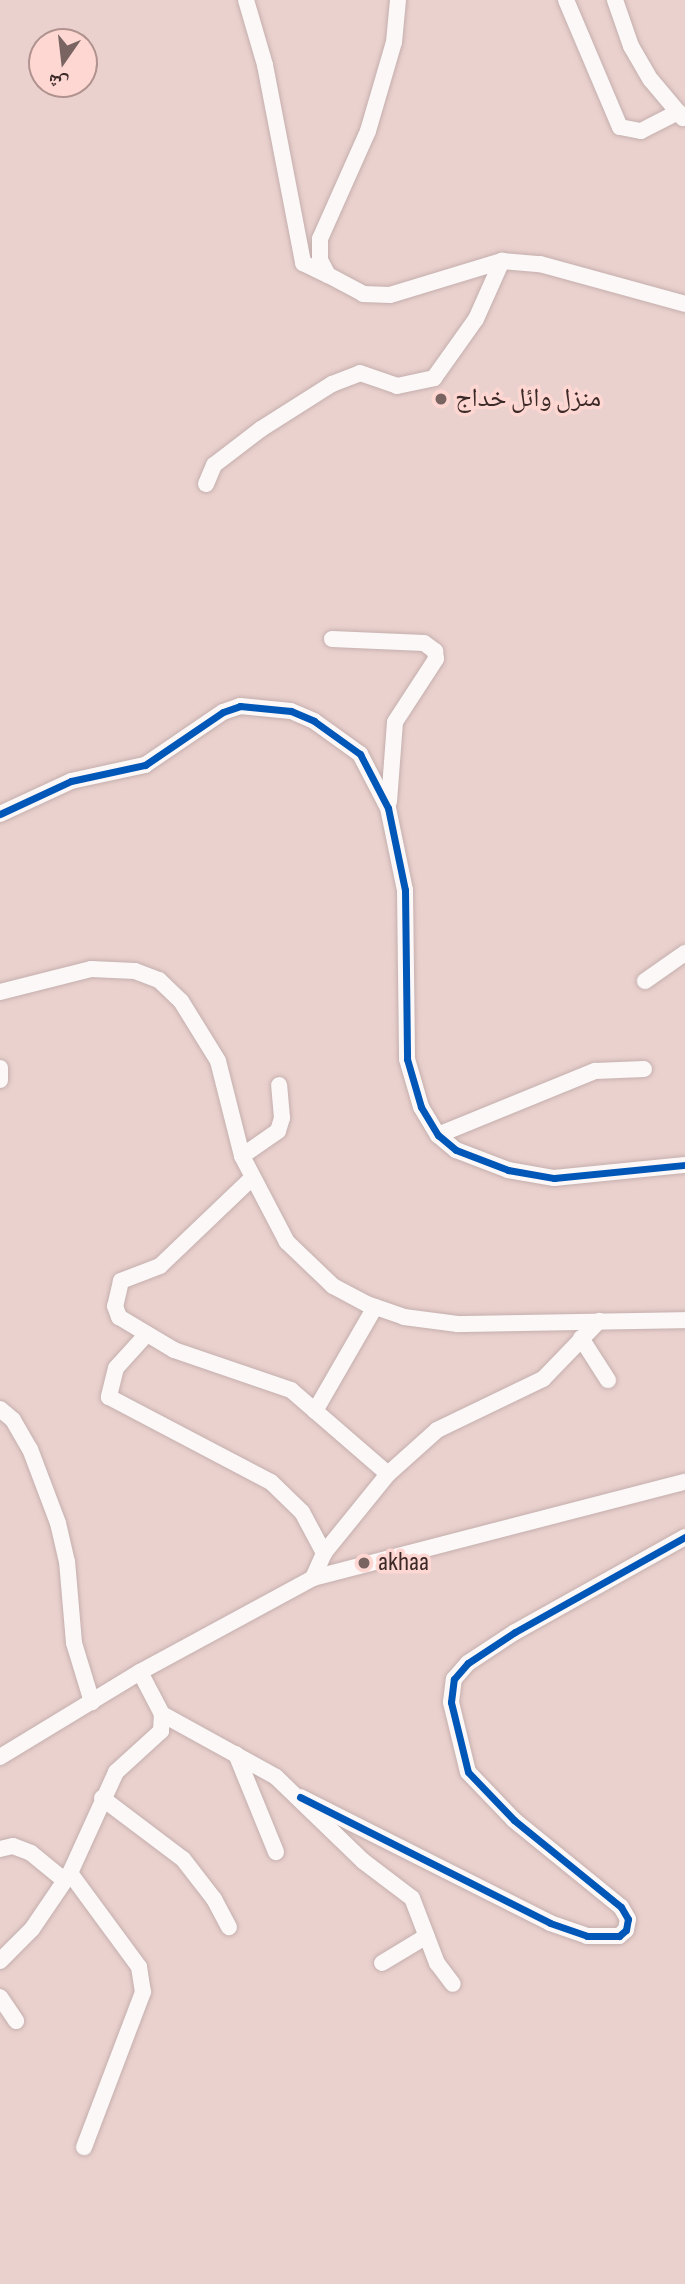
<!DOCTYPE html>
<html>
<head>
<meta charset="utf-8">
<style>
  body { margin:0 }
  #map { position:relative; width:685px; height:2284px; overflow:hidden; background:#ead1ce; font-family:"Sofia Sans Condensed","Noto Naskh Arabic",sans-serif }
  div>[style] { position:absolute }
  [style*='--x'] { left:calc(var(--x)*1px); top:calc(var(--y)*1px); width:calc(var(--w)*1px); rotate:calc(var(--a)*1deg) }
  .roads { filter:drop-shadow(0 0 2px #c4afad) drop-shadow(0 0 2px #c4afad) }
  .minor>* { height:16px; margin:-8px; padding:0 8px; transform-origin:8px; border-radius:8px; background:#fcf8f8 }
  .cycleway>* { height:7px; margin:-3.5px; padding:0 3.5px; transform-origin:3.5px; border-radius:3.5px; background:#0057b8 }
  .dots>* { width:19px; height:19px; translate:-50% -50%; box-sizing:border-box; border:4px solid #fed7d2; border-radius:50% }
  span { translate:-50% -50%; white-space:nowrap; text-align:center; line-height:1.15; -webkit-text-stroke:7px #fed7d2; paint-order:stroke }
  .poi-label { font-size:26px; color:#3c2a28 }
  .left { translate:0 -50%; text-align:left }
  .north { position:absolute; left:28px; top:28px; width:70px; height:70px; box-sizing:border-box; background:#fed7d2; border:2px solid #b0928e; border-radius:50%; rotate:194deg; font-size:19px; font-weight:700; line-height:28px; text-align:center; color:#3c2a28 }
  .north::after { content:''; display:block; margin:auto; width:24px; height:32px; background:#796462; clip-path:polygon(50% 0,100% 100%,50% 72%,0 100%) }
</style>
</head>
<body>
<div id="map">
  <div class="roads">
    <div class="minor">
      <i style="--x:246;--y:0;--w:68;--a:73.7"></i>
      <i style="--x:265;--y:65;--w:202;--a:79.1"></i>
      <i style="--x:303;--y:263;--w:28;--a:26"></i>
      <i style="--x:398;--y:0;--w:42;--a:95.4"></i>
      <i style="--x:394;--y:42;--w:93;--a:106.3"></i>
      <i style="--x:368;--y:131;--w:118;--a:114"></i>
      <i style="--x:320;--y:239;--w:21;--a:90"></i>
      <i style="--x:320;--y:260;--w:17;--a:62"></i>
      <i style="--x:328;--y:275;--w:40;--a:28"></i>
      <i style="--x:363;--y:294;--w:27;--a:2"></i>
      <i style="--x:390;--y:295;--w:117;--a:-16.9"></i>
      <i style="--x:502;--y:261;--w:38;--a:5"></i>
      <i style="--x:540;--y:264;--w:150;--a:15.4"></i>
      <i style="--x:566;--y:0;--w:138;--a:67"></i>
      <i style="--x:620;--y:127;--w:21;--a:11"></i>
      <i style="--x:641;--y:131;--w:42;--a:-27.2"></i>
      <i style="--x:615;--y:0;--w:49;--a:70.8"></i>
      <i style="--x:631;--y:46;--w:39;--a:60"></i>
      <i style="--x:651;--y:80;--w:50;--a:49.9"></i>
      <i style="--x:206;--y:484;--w:21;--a:-67"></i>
      <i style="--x:214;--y:465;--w:59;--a:-37.5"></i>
      <i style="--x:261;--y:429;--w:84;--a:-32.4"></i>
      <i style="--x:332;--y:384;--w:30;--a:-21"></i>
      <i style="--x:360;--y:373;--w:39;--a:19"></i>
      <i style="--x:397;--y:386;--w:38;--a:-12"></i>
      <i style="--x:434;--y:378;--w:72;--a:-54.6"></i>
      <i style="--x:476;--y:319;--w:64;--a:-65.9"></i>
      <i style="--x:332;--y:639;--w:92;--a:2.5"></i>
      <i style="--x:424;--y:643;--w:14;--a:36"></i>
      <i style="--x:435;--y:651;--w:8;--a:83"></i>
      <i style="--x:436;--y:659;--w:75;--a:123.1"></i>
      <i style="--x:395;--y:722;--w:80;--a:94.3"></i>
      <i style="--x:0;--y:814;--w:78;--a:-24.9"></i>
      <i style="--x:71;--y:781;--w:76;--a:-12.2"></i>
      <i style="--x:145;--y:765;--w:94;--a:-34.2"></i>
      <i style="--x:223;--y:712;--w:18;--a:-19"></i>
      <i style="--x:240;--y:706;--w:51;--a:5.6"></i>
      <i style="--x:291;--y:711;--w:25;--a:23"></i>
      <i style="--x:314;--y:721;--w:57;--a:35.7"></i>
      <i style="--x:360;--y:754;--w:61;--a:62.6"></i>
      <i style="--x:388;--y:808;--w:84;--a:78.3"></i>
      <i style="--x:405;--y:890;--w:169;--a:89.3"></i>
      <i style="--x:407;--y:1059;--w:50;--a:73.7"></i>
      <i style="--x:421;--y:1107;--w:33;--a:59"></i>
      <i style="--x:438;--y:1135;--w:23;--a:40"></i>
      <i style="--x:456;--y:1150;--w:56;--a:21"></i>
      <i style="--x:508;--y:1170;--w:47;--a:9.9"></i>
      <i style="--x:554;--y:1178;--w:132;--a:-5.7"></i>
      <i style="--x:645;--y:981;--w:49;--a:-35"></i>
      <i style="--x:0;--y:992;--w:94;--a:-14.2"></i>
      <i style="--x:91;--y:969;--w:44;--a:2.6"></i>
      <i style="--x:135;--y:971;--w:26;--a:21"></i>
      <i style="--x:159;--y:980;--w:30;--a:44"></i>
      <i style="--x:181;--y:1001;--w:70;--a:58.3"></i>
      <i style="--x:218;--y:1061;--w:98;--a:75.8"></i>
      <i style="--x:242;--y:1156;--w:97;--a:62.4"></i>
      <i style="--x:287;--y:1242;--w:64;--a:43.7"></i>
      <i style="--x:333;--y:1286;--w:38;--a:28"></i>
      <i style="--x:367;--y:1304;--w:39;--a:19"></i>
      <i style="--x:404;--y:1317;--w:54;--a:7.4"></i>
      <i style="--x:458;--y:1324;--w:227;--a:-1"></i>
      <i style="--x:0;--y:1068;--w:12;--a:90"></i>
      <i style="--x:438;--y:1135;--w:170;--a:-22.2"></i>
      <i style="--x:595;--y:1071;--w:49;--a:-2.3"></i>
      <i style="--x:242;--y:1156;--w:44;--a:-34.8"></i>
      <i style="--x:278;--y:1131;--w:14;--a:-73"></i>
      <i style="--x:282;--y:1118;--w:33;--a:-95"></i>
      <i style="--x:252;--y:1178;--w:127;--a:136.3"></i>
      <i style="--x:160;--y:1266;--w:42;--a:159"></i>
      <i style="--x:121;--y:1281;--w:26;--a:103"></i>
      <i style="--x:115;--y:1306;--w:12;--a:70"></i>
      <i style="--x:119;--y:1317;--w:64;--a:31"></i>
      <i style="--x:174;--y:1350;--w:124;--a:18.9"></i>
      <i style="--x:291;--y:1390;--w:128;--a:40.9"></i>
      <i style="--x:145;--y:1336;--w:43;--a:132.2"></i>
      <i style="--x:116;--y:1368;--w:30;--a:104"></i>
      <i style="--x:109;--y:1397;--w:183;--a:27.7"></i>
      <i style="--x:271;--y:1482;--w:43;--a:44.1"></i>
      <i style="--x:302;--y:1512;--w:47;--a:61.8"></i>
      <i style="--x:581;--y:1338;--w:50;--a:57.3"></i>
      <i style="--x:0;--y:1409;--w:17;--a:40"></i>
      <i style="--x:13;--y:1420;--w:34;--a:60"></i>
      <i style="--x:30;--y:1449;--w:79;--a:69.3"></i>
      <i style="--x:58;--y:1523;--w:39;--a:77"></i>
      <i style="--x:67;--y:1561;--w:82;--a:85.1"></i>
      <i style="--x:74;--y:1643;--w:62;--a:73"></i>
      <i style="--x:315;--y:1411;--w:120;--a:-60"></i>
      <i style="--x:313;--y:1578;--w:27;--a:-66"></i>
      <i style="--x:324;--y:1553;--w:102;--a:-51"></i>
      <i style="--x:388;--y:1474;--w:66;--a:-41.9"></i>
      <i style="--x:437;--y:1430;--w:118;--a:-25.7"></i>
      <i style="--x:543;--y:1379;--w:81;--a:-46"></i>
      <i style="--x:162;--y:1714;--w:130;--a:28.9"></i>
      <i style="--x:276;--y:1777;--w:121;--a:44"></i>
      <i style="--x:363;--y:1861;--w:61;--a:37.1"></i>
      <i style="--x:412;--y:1898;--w:70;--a:69"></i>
      <i style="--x:437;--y:1963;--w:26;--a:53"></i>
      <i style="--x:236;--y:1754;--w:106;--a:67.8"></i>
      <i style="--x:0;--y:1757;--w:164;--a:-31.3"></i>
      <i style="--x:140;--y:1672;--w:197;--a:-28.5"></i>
      <i style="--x:313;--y:1578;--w:384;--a:-14.5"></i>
      <i style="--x:300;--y:1797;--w:280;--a:26.7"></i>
      <i style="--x:550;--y:1923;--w:39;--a:19"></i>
      <i style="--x:587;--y:1936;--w:32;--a:0"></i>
      <i style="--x:619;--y:1936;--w:9;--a:-41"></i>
      <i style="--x:626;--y:1930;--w:11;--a:-80"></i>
      <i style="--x:628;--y:1919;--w:14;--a:-120"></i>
      <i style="--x:621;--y:1907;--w:138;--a:-140.9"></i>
      <i style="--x:514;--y:1820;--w:66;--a:-133.8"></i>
      <i style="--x:468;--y:1772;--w:72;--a:-103.7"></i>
      <i style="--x:451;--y:1702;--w:23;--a:-83"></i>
      <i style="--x:454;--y:1679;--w:21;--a:-49"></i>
      <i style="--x:468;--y:1663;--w:56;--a:-33.4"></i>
      <i style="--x:515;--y:1632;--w:195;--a:-29.2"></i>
      <i style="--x:102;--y:1798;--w:101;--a:37"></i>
      <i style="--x:183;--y:1859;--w:51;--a:52.2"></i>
      <i style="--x:214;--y:1899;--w:32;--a:62"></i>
      <i style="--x:0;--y:1849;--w:13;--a:-13"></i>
      <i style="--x:13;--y:1846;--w:19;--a:21"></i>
      <i style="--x:31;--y:1853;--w:43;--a:39.3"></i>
      <i style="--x:70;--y:1873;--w:117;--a:53.7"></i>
      <i style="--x:139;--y:1967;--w:25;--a:81"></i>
      <i style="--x:143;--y:1992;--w:166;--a:110.8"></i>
      <i style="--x:0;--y:1961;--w:45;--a:-45"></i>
      <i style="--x:32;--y:1929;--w:68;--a:-55.8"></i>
      <i style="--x:70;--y:1873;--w:111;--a:-65.5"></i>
      <i style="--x:116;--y:1772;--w:61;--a:-42.3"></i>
      <i style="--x:161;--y:1731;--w:17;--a:-87"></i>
      <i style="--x:162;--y:1714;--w:47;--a:-117.6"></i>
      <i style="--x:382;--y:1963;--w:52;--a:-31"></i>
      <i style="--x:0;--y:1997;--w:29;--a:56"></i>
    </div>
  </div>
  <div class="cycleway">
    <i style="--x:0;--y:814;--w:78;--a:-24.9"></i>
    <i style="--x:71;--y:781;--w:76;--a:-12.2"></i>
    <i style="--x:145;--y:765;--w:94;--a:-34.2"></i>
    <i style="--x:223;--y:712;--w:18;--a:-19"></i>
    <i style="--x:240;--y:706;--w:51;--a:5.6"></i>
    <i style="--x:291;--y:711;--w:25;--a:23"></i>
    <i style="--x:314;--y:721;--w:57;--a:35.7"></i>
    <i style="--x:360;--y:754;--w:61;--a:62.6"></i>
    <i style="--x:388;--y:808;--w:84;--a:78.3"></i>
    <i style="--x:405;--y:890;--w:169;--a:89.3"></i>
    <i style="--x:407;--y:1059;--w:50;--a:73.7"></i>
    <i style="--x:421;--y:1107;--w:33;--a:59"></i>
    <i style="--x:438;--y:1135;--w:23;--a:40"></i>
    <i style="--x:456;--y:1150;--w:56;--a:21"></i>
    <i style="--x:508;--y:1170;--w:47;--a:9.9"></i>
    <i style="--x:554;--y:1178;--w:132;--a:-5.7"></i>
    <i style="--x:300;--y:1797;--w:280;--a:26.7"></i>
    <i style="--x:550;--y:1923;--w:39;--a:19"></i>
    <i style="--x:587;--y:1936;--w:32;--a:0"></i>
    <i style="--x:619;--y:1936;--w:9;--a:-41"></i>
    <i style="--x:626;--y:1930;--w:11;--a:-80"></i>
    <i style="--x:628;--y:1919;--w:14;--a:-120"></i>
    <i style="--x:621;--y:1907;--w:138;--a:-140.9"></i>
    <i style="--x:514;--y:1820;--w:66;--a:-133.8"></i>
    <i style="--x:468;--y:1772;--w:72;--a:-103.7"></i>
    <i style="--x:451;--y:1702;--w:23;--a:-83"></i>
    <i style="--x:454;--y:1679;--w:21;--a:-49"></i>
    <i style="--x:468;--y:1663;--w:56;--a:-33.4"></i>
    <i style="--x:515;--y:1632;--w:195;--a:-29.2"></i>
  </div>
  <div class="dots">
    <i style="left:441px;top:399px;background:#796462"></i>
    <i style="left:364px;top:1563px;background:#796462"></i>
  </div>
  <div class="poi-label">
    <span class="left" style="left:455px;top:399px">منزل وائل خداج</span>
    <span class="left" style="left:378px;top:1563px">akhaa</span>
  </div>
  <div class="north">ش</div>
</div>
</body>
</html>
